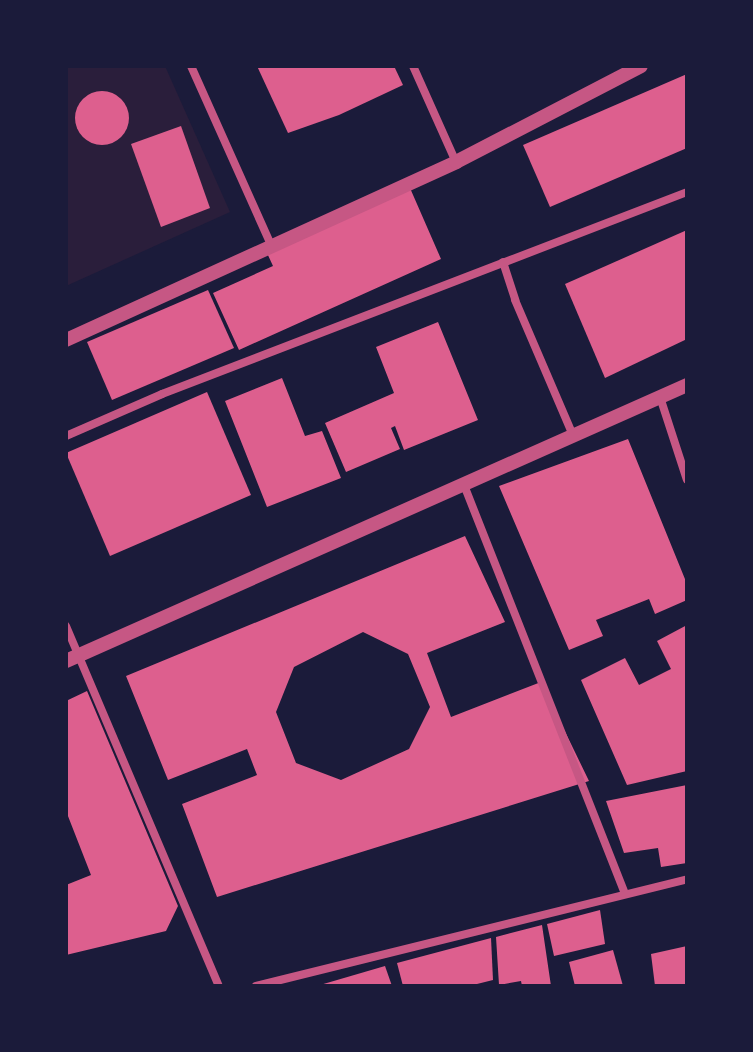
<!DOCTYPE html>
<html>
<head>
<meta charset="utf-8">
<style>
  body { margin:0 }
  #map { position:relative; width:753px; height:1052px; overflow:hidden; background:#1b1b3a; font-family:"Zilla Slab",serif }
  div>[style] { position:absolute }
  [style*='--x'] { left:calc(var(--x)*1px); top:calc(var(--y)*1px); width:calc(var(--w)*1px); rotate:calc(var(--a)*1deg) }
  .green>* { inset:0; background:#2a1e3b }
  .building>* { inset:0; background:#dd5f8e }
  .round { border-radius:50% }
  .minor>* { height:8px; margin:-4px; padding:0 4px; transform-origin:4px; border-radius:4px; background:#c65784 }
  .tertiary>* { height:14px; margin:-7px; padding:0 7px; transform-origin:7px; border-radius:7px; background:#c65784 }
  span { translate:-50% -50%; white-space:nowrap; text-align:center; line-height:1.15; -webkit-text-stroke:6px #1b1b3a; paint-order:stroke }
  .frame { position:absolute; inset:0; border:68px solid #1b1b3a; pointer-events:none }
</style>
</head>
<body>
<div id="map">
  <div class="green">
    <i style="clip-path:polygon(66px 66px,165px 66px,230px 212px,66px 286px)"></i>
  </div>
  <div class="building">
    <i style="clip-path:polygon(257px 66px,394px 66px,403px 85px,339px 115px,288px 133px)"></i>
    <i style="clip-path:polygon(687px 74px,687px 148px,550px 207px,523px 145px)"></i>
    <i class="round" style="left:75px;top:91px;width:54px;height:54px"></i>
    <i style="clip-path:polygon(181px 126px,210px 208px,161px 227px,131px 144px)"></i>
    <i style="clip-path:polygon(410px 188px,441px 259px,239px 350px,213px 293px,273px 266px,267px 253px)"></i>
    <i style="clip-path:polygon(687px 230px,687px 339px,605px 378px,565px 284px)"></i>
    <i style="clip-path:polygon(208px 290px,234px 348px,112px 400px,87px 342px)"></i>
    <i style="clip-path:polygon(438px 322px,478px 420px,404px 450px,395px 426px,391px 428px,400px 449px,346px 472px,325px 423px,394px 393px,376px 347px)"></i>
    <i style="clip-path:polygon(282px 378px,305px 436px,322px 431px,341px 478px,267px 507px,225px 401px)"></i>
    <i style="clip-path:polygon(207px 392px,251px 495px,110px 556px,66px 453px)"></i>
    <i style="clip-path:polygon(628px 439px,687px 584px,687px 600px,655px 614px,649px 599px,596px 620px,603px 636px,569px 650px,499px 486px)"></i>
    <i style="clip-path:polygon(evenodd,465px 536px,505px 622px,427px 653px,451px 717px,541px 682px,589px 781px,217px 897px,182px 804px,257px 775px,247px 749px,168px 780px,126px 676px,465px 536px,363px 632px,408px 654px,430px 707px,409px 749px,341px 780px,296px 763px,276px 712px,294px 667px,363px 632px)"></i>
    <i style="clip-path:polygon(687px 625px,687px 771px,627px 785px,581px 680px,625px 658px,639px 685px,671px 669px,657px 641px)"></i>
    <i style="clip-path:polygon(87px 691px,178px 906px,166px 931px,66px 955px,66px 885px,91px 875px,66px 811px,66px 701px)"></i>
    <i style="clip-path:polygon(687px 785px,687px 863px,661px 867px,658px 848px,624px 853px,606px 801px)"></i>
    <i style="clip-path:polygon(600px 910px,605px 944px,554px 956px,547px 924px)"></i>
    <i style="clip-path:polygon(542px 925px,551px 986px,522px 986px,521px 981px,499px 985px,496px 937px)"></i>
    <i style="clip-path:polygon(491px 938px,493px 980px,469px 986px,403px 986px,397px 963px)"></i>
    <i style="clip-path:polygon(687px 946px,687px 986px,655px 986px,651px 954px)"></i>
    <i style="clip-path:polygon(613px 950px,623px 986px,575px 986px,569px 962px)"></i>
    <i style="clip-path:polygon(385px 966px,392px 986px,320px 986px,320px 985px)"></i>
  </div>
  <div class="minor">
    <i style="--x:191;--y:66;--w:196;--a:65.9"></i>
    <i style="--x:413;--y:66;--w:105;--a:65.9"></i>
    <i style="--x:503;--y:262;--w:40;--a:72"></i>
    <i style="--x:515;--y:300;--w:147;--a:66.8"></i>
    <i style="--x:660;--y:397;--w:87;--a:72"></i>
    <i style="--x:66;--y:436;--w:105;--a:-23.6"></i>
    <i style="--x:162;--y:394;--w:563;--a:-21.04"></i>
    <i style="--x:464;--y:485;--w:439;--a:68.5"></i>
    <i style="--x:66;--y:626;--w:391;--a:67"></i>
    <i style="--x:256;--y:986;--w:444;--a:-13.9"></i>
  </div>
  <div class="tertiary">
    <i style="--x:66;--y:340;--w:429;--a:-24.5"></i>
    <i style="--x:456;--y:162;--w:208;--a:-27.4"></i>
    <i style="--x:66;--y:661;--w:680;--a:-23.96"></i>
  </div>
  <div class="frame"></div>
</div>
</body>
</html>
